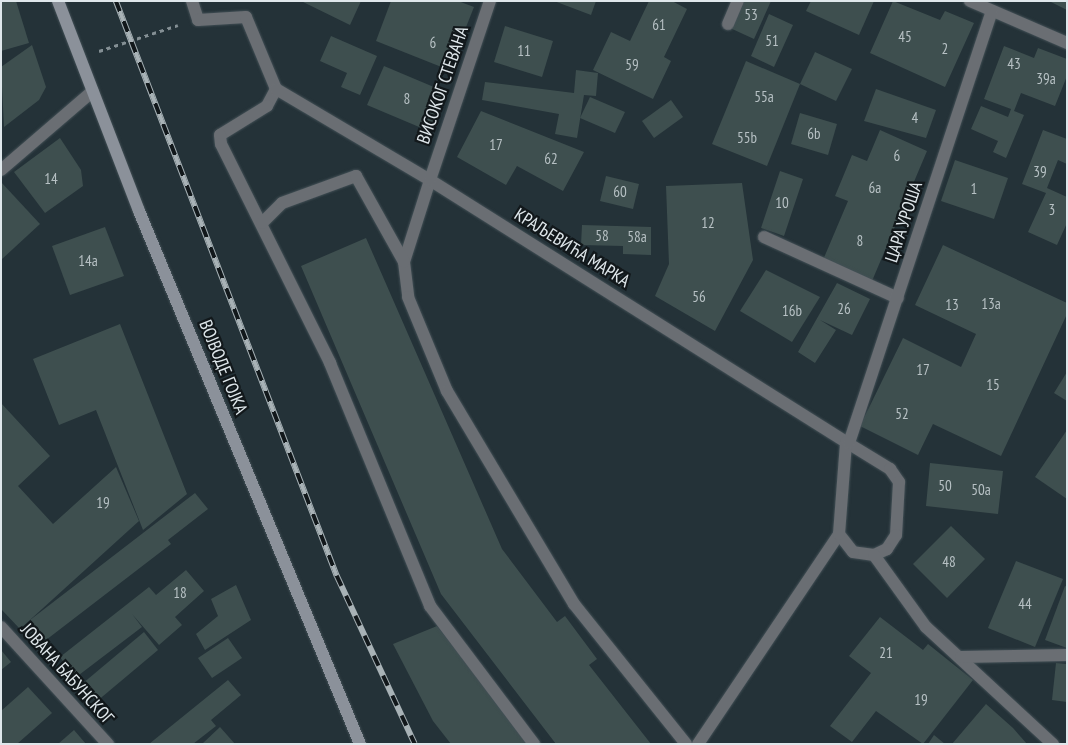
<!DOCTYPE html>
<html>
<head>
<meta charset="utf-8">
<style>
  body { margin:0 }
  #map { position:relative; width:1068px; height:745px; overflow:hidden; background:#243238; font-family:"PT Sans Narrow",sans-serif }
  div>[style] { position:absolute }
  [style*='--x'] { left:calc(var(--x)*1px); top:calc(var(--y)*1px); width:calc(var(--w)*1px); rotate:calc(var(--a)*1deg) }
  .building>* { inset:0; background:#3e4f4f }
  .path>* { height:3px; margin-top:-1.5px; transform-origin:0; background:repeating-linear-gradient(90deg,#848f94 0 4px,transparent 0 8px) }
  .roads { filter:drop-shadow(0 0 1px #424f55) drop-shadow(0 0 1px #424f55) }
  .lane>* { height:12px; margin:-6px; padding:0 6px; transform-origin:6px; border-radius:6px; background:#6a6e73 }
  .street>* { height:12px; margin:-6px; padding:0 6px; transform-origin:6px; border-radius:6px; background:#6a6e73 }
  .secondary>* { height:12px; margin:-6px; padding:0 6px; transform-origin:6px; border-radius:6px; background:#8b919a }
  .rail>* { height:5.5px; margin-top:-2.75px; transform-origin:0; background:repeating-linear-gradient(90deg,#12181b 0 11px,#a8b2b6 0 22px); box-sizing:border-box; border-block:1px solid #a8b2b6 }
  span { translate:-50% -50%; white-space:nowrap; text-align:center; line-height:1.15; -webkit-text-stroke:4.5px #12181b; paint-order:stroke }
  .number-label { font-size:15px; color:#b7c1c4 }
  .number-label span { -webkit-text-stroke-width:0 }
  .street-label { font-size:18px; color:#dfe7eb }
  .frame { position:absolute; inset:0; border:2px solid #dfe7eb; pointer-events:none }
</style>
</head>
<body>
<div id="map">
  <div class="building">
    <i style="clip-path:polygon(1px 1px,16px 1px,29px 43px,1px 51px)"></i>
    <i style="clip-path:polygon(301px 1px,361px 1px,350px 25px)"></i>
    <i style="clip-path:polygon(391px 1px,458px 1px,474px 7px,449px 70px,376px 41px)"></i>
    <i style="clip-path:polygon(554px 1px,596px 1px,591px 15px)"></i>
    <i style="clip-path:polygon(649px 1px,672px 1px,687px 9px,664px 57px,671px 61px,653px 99px,593px 70px,611px 32px,630px 41px)"></i>
    <i style="clip-path:polygon(743px 1px,771px 1px,754px 39px,730px 28px)"></i>
    <i style="clip-path:polygon(811px 1px,874px 1px,859px 35px,806px 11px)"></i>
    <i style="clip-path:polygon(893px 1px,940px 20px,945px 11px,974px 23px,945px 87px,870px 53px)"></i>
    <i style="clip-path:polygon(1049px 1px,1067px 1px,1067px 10px)"></i>
    <i style="clip-path:polygon(769px 14px,793px 25px,774px 67px,751px 56px)"></i>
    <i style="clip-path:polygon(505px 26px,553px 41px,542px 77px,494px 62px)"></i>
    <i style="clip-path:polygon(331px 36px,377px 56px,360px 95px,341px 87px,347px 73px,320px 61px)"></i>
    <i style="clip-path:polygon(32px 45px,46px 87px,39px 100px,4px 127px,1px 67px)"></i>
    <i style="clip-path:polygon(1004px 46px,1034px 58px,1038px 48px,1067px 59px,1067px 76px,1055px 106px,1021px 93px,1014px 111px,1024px 115px,1006px 158px,993px 152px,998px 141px,971px 129px,981px 106px,1008px 117px,1011px 109px,984px 99px)"></i>
    <i style="clip-path:polygon(815px 52px,852px 69px,836px 101px,800px 84px)"></i>
    <i style="clip-path:polygon(746px 61px,800px 84px,767px 166px,712px 144px)"></i>
    <i style="clip-path:polygon(384px 66px,448px 93px,431px 132px,367px 105px)"></i>
    <i style="clip-path:polygon(576px 70px,598px 73px,596px 96px,584px 95px,577px 138px,555px 134px,559px 114px,482px 100px,485px 82px,574px 93px)"></i>
    <i style="clip-path:polygon(876px 89px,936px 110px,926px 138px,864px 121px)"></i>
    <i style="clip-path:polygon(590px 97px,625px 112px,615px 133px,580px 118px)"></i>
    <i style="clip-path:polygon(671px 100px,683px 117px,654px 138px,642px 121px)"></i>
    <i style="clip-path:polygon(481px 111px,584px 152px,563px 191px,517px 166px,506px 185px,457px 157px)"></i>
    <i style="clip-path:polygon(800px 113px,837px 124px,828px 155px,791px 144px)"></i>
    <i style="clip-path:polygon(880px 130px,927px 151px,872px 281px,823px 260px,848px 201px,835px 196px,852px 155px,867px 161px)"></i>
    <i style="clip-path:polygon(1043px 130px,1067px 139px,1067px 164px,1058px 160px,1047px 188px,1067px 197px,1067px 223px,1057px 245px,1028px 232px,1046px 193px,1022px 184px)"></i>
    <i style="clip-path:polygon(60px 138px,81px 170px,83px 186px,45px 213px,14px 172px)"></i>
    <i style="clip-path:polygon(955px 160px,1008px 178px,994px 219px,941px 201px)"></i>
    <i style="clip-path:polygon(780px 171px,803px 179px,784px 236px,761px 228px)"></i>
    <i style="clip-path:polygon(606px 176px,639px 184px,633px 209px,600px 201px)"></i>
    <i style="clip-path:polygon(1px 182px,40px 224px,1px 260px)"></i>
    <i style="clip-path:polygon(742px 183px,753px 260px,715px 331px,655px 296px,669px 264px,666px 186px)"></i>
    <i style="clip-path:polygon(582px 225px,651px 227px,651px 255px,623px 254px,623px 246px,581px 245px)"></i>
    <i style="clip-path:polygon(105px 227px,124px 276px,70px 295px,52px 246px)"></i>
    <i style="clip-path:polygon(366px 238px,502px 549px,557px 622px,565px 616px,597px 659px,589px 665px,651px 744px,556px 744px,441px 594px,301px 266px)"></i>
    <i style="clip-path:polygon(943px 245px,1067px 303px,1067px 314px,1001px 456px,933px 424px,918px 455px,860px 426px,903px 338px,961px 367px,976px 334px,915px 305px)"></i>
    <i style="clip-path:polygon(766px 270px,820px 297px,792px 342px,740px 311px)"></i>
    <i style="clip-path:polygon(837px 283px,870px 299px,852px 335px,820px 320px,836px 330px,815px 363px,798px 352px)"></i>
    <i style="clip-path:polygon(120px 324px,187px 494px,143px 530px,96px 410px,59px 425px,33px 359px)"></i>
    <i style="clip-path:polygon(1067px 372px,1067px 401px,1054px 393px)"></i>
    <i style="clip-path:polygon(1px 403px,50px 456px,18px 486px,53px 524px,116px 467px,139px 521px,20px 629px,1px 609px)"></i>
    <i style="clip-path:polygon(1067px 430px,1067px 499px,1035px 477px)"></i>
    <i style="clip-path:polygon(930px 463px,1003px 471px,998px 514px,926px 506px)"></i>
    <i style="clip-path:polygon(195px 493px,208px 509px,168px 540px,171px 544px,46px 640px,30px 620px)"></i>
    <i style="clip-path:polygon(951px 526px,985px 559px,947px 598px,913px 564px)"></i>
    <i style="clip-path:polygon(1016px 561px,1063px 579px,1035px 647px,988px 628px)"></i>
    <i style="clip-path:polygon(186px 570px,204px 591px,175px 617px,182px 625px,159px 645px,132px 614px,142px 627px,75px 678px,60px 657px,149px 587px,156px 595px)"></i>
    <i style="clip-path:polygon(236px 585px,251px 620px,205px 650px,196px 634px,218px 616px,211px 599px)"></i>
    <i style="clip-path:polygon(1065px 586px,1067px 587px,1067px 648px,1045px 640px)"></i>
    <i style="clip-path:polygon(880px 617px,923px 650px,928px 644px,973px 680px,923px 744px,876px 711px,852px 742px,830px 726px,871px 673px,849px 656px)"></i>
    <i style="clip-path:polygon(437px 626px,531px 744px,451px 744px,433px 721px,393px 644px)"></i>
    <i style="clip-path:polygon(144px 632px,158px 650px,96px 702px,82px 684px)"></i>
    <i style="clip-path:polygon(228px 638px,242px 658px,212px 678px,198px 658px)"></i>
    <i style="clip-path:polygon(1px 650px,11px 662px,1px 670px)"></i>
    <i style="clip-path:polygon(1056px 663px,1067px 664px,1067px 702px,1052px 700px)"></i>
    <i style="clip-path:polygon(228px 680px,241px 695px,211px 720px,216px 726px,193px 744px,149px 744px)"></i>
    <i style="clip-path:polygon(28px 687px,52px 713px,17px 744px,1px 744px,1px 711px)"></i>
    <i style="clip-path:polygon(986px 704px,1013px 728px,1027px 744px,952px 744px)"></i>
    <i style="clip-path:polygon(220px 727px,235px 744px,202px 744px)"></i>
    <i style="clip-path:polygon(74px 730px,86px 744px,58px 744px)"></i>
    <i style="clip-path:polygon(934px 735px,945px 744px,928px 744px)"></i>
  </div>
  <div class="path">
    <i style="--x:99;--y:51;--w:83;--a:-18.2"></i>
  </div>
  <div class="roads">
    <div class="lane">
      <i style="--x:728;--y:24;--w:25;--a:-67"></i>
      <i style="--x:276;--y:89;--w:19;--a:118"></i>
      <i style="--x:267;--y:106;--w:55;--a:148.3"></i>
      <i style="--x:220;--y:135;--w:9;--a:84"></i>
      <i style="--x:221;--y:144;--w:245;--a:63.5"></i>
      <i style="--x:330;--y:363;--w:263;--a:67.6"></i>
      <i style="--x:430;--y:606;--w:173;--a:53"></i>
      <i style="--x:430;--y:180;--w:86;--a:107.6"></i>
      <i style="--x:404;--y:262;--w:35;--a:83"></i>
      <i style="--x:408;--y:297;--w:102;--a:67.5"></i>
      <i style="--x:447;--y:391;--w:248;--a:59.2"></i>
      <i style="--x:574;--y:604;--w:179;--a:51.3"></i>
      <i style="--x:262;--y:223;--w:28;--a:-45"></i>
      <i style="--x:282;--y:203;--w:79;--a:-20"></i>
      <i style="--x:356;--y:176;--w:98;--a:60.8"></i>
      <i style="--x:764;--y:237;--w:147;--a:24.5"></i>
      <i style="--x:698;--y:744;--w:253;--a:-56.1"></i>
    </div>
    <div class="street">
      <i style="--x:192;--y:1;--w:20;--a:72"></i>
      <i style="--x:198;--y:20;--w:48;--a:-3.6"></i>
      <i style="--x:246;--y:17;--w:78;--a:67.4"></i>
      <i style="--x:276;--y:89;--w:179;--a:30.6"></i>
      <i style="--x:430;--y:180;--w:492;--a:32.2"></i>
      <i style="--x:970;--y:1;--w:106;--a:23.4"></i>
      <i style="--x:1;--y:170;--w:121;--a:-40.7"></i>
      <i style="--x:430;--y:180;--w:189;--a:-71.5"></i>
      <i style="--x:846;--y:442;--w:52;--a:31.5"></i>
      <i style="--x:890;--y:469;--w:16;--a:55"></i>
      <i style="--x:899;--y:482;--w:53;--a:93.2"></i>
      <i style="--x:896;--y:535;--w:17;--a:123"></i>
      <i style="--x:887;--y:549;--w:14;--a:155"></i>
      <i style="--x:874;--y:555;--w:21;--a:-172"></i>
      <i style="--x:853;--y:552;--w:23;--a:-128"></i>
      <i style="--x:839;--y:534;--w:92;--a:-85.6"></i>
      <i style="--x:849;--y:443;--w:455;--a:-71.7"></i>
      <i style="--x:874;--y:555;--w:89;--a:54.2"></i>
      <i style="--x:926;--y:627;--w:173;--a:42.7"></i>
      <i style="--x:1;--y:627;--w:159;--a:47.6"></i>
      <i style="--x:961;--y:657;--w:106;--a:-1.1"></i>
    </div>
    <div class="secondary">
      <i style="--x:58;--y:1;--w:225;--a:68.9"></i>
      <i style="--x:139;--y:211;--w:577;--a:67.48"></i>
    </div>
  </div>
  <div class="rail">
    <i style="--x:116;--y:1;--w:616;--a:68.98"></i>
    <i style="--x:337;--y:576;--w:185;--a:65.1"></i>
  </div>
  <div class="number-label">
    <span style="left:751px;top:15px">53</span>
    <span style="left:659px;top:25px">61</span>
    <span style="left:905px;top:37px">45</span>
    <span style="left:772px;top:41px">51</span>
    <span style="left:433px;top:43px">6</span>
    <span style="left:945px;top:49px">2</span>
    <span style="left:524px;top:51px">11</span>
    <span style="left:1014px;top:64px">43</span>
    <span style="left:632px;top:65px">59</span>
    <span style="left:1046px;top:79px">39a</span>
    <span style="left:764px;top:97px">55a</span>
    <span style="left:407px;top:99px">8</span>
    <span style="left:915px;top:118px">4</span>
    <span style="left:814px;top:134px">6b</span>
    <span style="left:747px;top:138px">55b</span>
    <span style="left:496px;top:145px">17</span>
    <span style="left:897px;top:156px">6</span>
    <span style="left:551px;top:159px">62</span>
    <span style="left:1040px;top:172px">39</span>
    <span style="left:51px;top:179px">14</span>
    <span style="left:875px;top:188px">6a</span>
    <span style="left:974px;top:189px">1</span>
    <span style="left:620px;top:192px">60</span>
    <span style="left:782px;top:203px">10</span>
    <span style="left:1052px;top:210px">3</span>
    <span style="left:708px;top:223px">12</span>
    <span style="left:602px;top:236px">58</span>
    <span style="left:637px;top:237px">58a</span>
    <span style="left:860px;top:241px">8</span>
    <span style="left:88px;top:261px">14a</span>
    <span style="left:699px;top:297px">56</span>
    <span style="left:991px;top:304px">13a</span>
    <span style="left:952px;top:305px">13</span>
    <span style="left:844px;top:309px">26</span>
    <span style="left:792px;top:311px">16b</span>
    <span style="left:923px;top:370px">17</span>
    <span style="left:993px;top:385px">15</span>
    <span style="left:902px;top:414px">52</span>
    <span style="left:945px;top:486px">50</span>
    <span style="left:981px;top:490px">50a</span>
    <span style="left:103px;top:503px">19</span>
    <span style="left:949px;top:562px">48</span>
    <span style="left:180px;top:593px">18</span>
    <span style="left:1025px;top:604px">44</span>
    <span style="left:886px;top:653px">21</span>
    <span style="left:921px;top:700px">19</span>
  </div>
  <div class="street-label">
    <span style="left:443px;top:85px;rotate:-71deg">ВИСОКОГ СТЕВАНА</span>
    <span style="left:904px;top:222px;rotate:-72deg">ЦАРА УРОША</span>
    <span style="left:572px;top:248px;rotate:32deg">КРАЉЕВИЋА МАРКА</span>
    <span style="left:223px;top:367px;rotate:68deg">ВОЈВОДЕ ГОЈКА</span>
    <span style="left:67px;top:674px;rotate:48deg">ЈОВАНА БАБУНСКОГ</span>
  </div>
  <div class="frame"></div>
</div>
</body>
</html>
